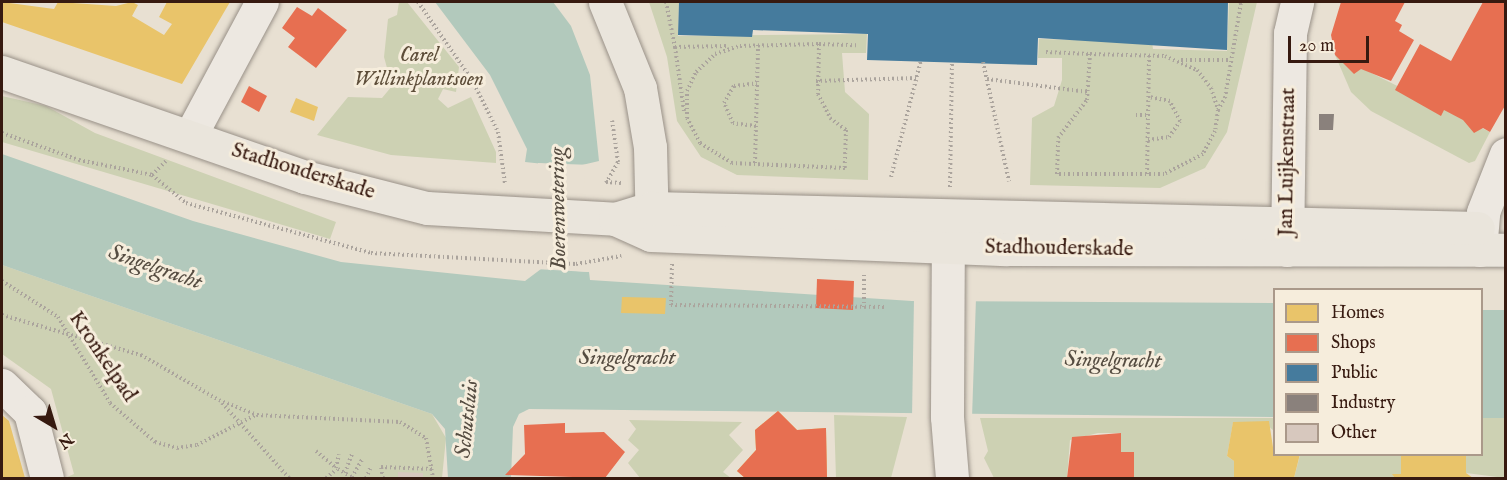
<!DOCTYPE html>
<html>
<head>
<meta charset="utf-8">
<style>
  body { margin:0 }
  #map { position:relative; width:1507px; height:480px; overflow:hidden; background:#e8e0d2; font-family:"IM FELL English",serif }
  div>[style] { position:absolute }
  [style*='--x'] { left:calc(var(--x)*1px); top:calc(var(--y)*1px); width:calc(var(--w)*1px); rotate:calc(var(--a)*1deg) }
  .green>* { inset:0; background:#cdd1b3 }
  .water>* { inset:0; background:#b2c9bc }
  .pier>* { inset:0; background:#e8e0d2 }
  .homes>* { inset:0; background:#e9c46a }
  .shops>* { inset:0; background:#e76f51 }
  .public>* { inset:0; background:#457b9d }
  .industry>* { inset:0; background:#8a817c }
  .building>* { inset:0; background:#d7c8be }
  .path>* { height:4px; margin-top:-2px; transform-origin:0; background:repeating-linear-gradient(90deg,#aba49d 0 1.5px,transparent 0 4.5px) }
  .roads { filter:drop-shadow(0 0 2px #999188) drop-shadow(0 0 2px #999188) }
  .minor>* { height:33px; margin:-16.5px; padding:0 16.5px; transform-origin:16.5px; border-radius:16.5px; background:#ede8e1 }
  .major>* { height:33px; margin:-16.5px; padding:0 16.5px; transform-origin:16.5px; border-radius:16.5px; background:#eae5dc }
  span { translate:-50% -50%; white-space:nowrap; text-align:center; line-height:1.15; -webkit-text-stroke:6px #f6eddc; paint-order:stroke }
  .park-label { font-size:21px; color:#5d4d39; font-style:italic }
  .street-label { font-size:21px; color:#371a10 }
  .water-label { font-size:22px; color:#554c41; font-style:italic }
  .frame { position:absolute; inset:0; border:3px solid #371a10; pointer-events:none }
  .legend { position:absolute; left:1273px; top:288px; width:210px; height:168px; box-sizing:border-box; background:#f6eddc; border:2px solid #aa998a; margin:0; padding:8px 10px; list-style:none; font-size:18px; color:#371a10 }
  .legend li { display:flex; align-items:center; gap:12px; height:30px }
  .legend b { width:30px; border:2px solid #aa998a }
  .north { position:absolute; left:24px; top:396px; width:60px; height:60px; -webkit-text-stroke:4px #f6eddc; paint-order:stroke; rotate:142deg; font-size:16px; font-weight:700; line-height:24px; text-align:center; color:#371a10 }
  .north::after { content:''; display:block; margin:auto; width:21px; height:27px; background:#371a10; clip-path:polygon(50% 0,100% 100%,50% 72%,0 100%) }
  .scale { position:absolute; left:1288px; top:36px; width:81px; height:27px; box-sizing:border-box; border:3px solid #371a10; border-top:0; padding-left:8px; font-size:18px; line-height:21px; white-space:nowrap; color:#371a10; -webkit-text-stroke:4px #f6eddc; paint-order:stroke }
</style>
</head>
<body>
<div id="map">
  <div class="green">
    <i style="clip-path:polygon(399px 2px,407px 2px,459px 67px,456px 92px,443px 89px,438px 99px,448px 108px,471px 97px,496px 152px,496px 163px,391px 155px,317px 135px,348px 97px,382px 98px,392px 86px,384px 57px,388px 19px,397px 15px)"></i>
    <i style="clip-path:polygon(649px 2px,679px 2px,678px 36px,867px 34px,866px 53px,842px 53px,845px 92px,869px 114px,868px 180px,737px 175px,701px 157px,677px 121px,667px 57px)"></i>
    <i style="clip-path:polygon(1229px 2px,1257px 2px,1227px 132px,1205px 168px,1160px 188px,1030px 185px,1032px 118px,1054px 106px,1062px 80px,1062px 58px,1038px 58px,1039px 39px,1152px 42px,1153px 49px,1227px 51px)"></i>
    <i style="clip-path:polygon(1335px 55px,1490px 132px,1475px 161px,1469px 163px,1371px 111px,1351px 92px)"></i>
    <i style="clip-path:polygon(2px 96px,46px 106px,95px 133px,336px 222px,330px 239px,2px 142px)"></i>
    <i style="clip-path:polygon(2px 265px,432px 414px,446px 438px,442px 478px,65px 478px,74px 474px,51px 389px,2px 354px)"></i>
    <i style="clip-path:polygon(834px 415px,907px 417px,891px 478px,836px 478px)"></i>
    <i style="clip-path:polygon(980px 418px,1274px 418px,1274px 431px,1264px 422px,1233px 423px,1227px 456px,1234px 461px,1234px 478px,1132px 478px,1134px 452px,1121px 452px,1121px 433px,1098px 433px,1070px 440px,1067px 478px,994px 478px,984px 458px,988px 451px)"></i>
    <i style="clip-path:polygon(1482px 418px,1505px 418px,1505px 478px,1466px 473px,1466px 455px,1482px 454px)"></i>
    <i style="clip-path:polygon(629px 420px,742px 422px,729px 435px,743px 450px,723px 472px,731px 478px,640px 478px,628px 463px,639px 450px,628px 440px,636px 429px)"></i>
    <i style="clip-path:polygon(1300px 455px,1401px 455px,1401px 474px,1395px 478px,1294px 478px)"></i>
  </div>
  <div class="water">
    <i style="clip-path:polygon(435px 2px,553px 2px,571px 26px,590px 75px,599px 161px,582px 165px,576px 271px,589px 272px,590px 280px,912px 301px,1274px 303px,1274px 417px,529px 409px,519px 414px,513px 427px,511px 478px,448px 478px,445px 429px,432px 414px,2px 265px,2px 154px,193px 221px,341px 262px,525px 281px,541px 269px,544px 164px,525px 162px,527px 149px,490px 75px)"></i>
    <i style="clip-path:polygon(1482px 310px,1505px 310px,1505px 418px,1482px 418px)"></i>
  </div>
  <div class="pier">
    <i style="clip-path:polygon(538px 163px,592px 165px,585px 167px,579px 265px,589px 272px,535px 269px)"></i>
    <i style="clip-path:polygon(914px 298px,976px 298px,972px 418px,912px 417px)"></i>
  </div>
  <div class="homes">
    <i style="clip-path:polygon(2px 2px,54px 9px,58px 2px,116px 6px,132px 2px,138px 5px,132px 16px,164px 35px,172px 24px,159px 17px,167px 2px,230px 2px,182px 84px,2px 22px)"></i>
    <i style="clip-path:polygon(296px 98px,318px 107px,314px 121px,290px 112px)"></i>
    <i style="clip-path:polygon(622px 297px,666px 298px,665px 314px,621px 313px)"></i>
    <i style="clip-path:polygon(778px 411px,797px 430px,826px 428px,827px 478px,745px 478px,737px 471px,756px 450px,755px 430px)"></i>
    <i style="clip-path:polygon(2px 415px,9px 421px,25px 478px,2px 478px)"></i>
    <i style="clip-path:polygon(1269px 421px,1274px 454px,1300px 454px,1294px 478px,1234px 478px,1234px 461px,1227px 456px,1233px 422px)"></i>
    <i style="clip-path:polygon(1401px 454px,1466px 454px,1466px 473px,1473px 478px,1395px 478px,1392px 474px,1401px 474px)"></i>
  </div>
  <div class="shops">
    <i style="clip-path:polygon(1341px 2px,1405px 2px,1395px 21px,1402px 25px,1399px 31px,1414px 40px,1391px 81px,1361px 69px,1354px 74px,1335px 55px,1331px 35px)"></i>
    <i style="clip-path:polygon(1483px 2px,1506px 2px,1506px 104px,1490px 132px,1483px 128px,1474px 133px,1463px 120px,1444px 110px,1441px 116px,1395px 90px,1420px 44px,1451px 61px)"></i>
    <i style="clip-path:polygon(297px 7px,312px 16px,318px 8px,347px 30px,316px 68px,288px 47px,295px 38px,282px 28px)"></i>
    <i style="clip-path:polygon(249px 86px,267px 96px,259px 112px,241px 102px)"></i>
    <i style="clip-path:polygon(817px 279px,854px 281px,853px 310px,816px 308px)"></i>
    <i style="clip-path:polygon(778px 411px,797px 430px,826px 428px,827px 478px,745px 478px,737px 471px,756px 450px,755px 430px)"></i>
    <i style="clip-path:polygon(565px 423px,565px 433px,604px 432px,625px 452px,605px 478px,505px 475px,525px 454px,524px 425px)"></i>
    <i style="clip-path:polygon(1121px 433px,1121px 452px,1134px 452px,1134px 477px,1067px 478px,1072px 437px)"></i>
  </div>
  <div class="public">
    <i style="clip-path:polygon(679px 2px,1228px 2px,1227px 50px,1038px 38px,1037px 65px,867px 60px,868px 34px,753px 30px,752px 37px,678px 35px)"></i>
  </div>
  <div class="industry">
    <i style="clip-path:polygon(1319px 114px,1334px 114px,1333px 130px,1319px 130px)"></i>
  </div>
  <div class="building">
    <i style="clip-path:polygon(398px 472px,423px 473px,423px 478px,398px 478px)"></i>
  </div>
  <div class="path">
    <i style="--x:418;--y:2;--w:95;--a:55.3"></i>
    <i style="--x:472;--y:80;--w:58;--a:63.4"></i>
    <i style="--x:498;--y:132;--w:52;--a:82.3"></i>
    <i style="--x:666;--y:2;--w:46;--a:78.7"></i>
    <i style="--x:819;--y:44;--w:50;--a:91.1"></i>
    <i style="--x:818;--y:94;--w:27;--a:63"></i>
    <i style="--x:830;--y:118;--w:20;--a:37"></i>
    <i style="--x:846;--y:130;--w:38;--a:92"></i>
    <i style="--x:845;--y:168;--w:113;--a:-177.5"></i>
    <i style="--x:732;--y:163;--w:38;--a:-148"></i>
    <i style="--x:700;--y:143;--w:28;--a:-117"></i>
    <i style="--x:687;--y:118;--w:27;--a:-90"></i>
    <i style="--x:687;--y:91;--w:21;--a:-65"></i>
    <i style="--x:696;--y:72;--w:26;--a:-43"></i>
    <i style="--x:715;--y:54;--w:26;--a:-18"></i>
    <i style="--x:740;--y:46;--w:79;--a:-1.5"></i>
    <i style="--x:819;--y:44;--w:37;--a:2"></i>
    <i style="--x:1046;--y:52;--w:44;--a:2.6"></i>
    <i style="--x:1090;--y:54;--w:75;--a:1.5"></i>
    <i style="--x:1165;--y:56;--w:35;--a:24"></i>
    <i style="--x:1197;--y:70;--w:23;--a:52"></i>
    <i style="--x:1211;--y:88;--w:23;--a:72"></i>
    <i style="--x:1218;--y:110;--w:21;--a:98"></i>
    <i style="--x:1215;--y:131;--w:26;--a:118"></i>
    <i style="--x:1203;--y:154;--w:44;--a:152.9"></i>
    <i style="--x:1164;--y:174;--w:107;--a:180"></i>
    <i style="--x:1057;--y:174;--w:36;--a:-88"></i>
    <i style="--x:1058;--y:138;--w:48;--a:-52.7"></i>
    <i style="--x:1087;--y:100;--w:46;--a:-86.3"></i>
    <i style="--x:1181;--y:60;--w:50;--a:0"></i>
    <i style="--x:983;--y:62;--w:122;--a:77.7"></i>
    <i style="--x:987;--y:79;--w:102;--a:7.3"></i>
    <i style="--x:816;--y:81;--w:101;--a:-1.7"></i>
    <i style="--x:1218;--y:110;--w:14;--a:-60"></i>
    <i style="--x:1225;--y:98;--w:97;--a:-80.5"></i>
    <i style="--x:684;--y:111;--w:65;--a:-98"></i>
    <i style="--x:675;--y:47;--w:54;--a:-1.1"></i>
    <i style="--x:1136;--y:115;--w:12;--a:0"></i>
    <i style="--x:756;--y:126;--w:23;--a:-173"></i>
    <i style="--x:733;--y:123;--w:22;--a:-114"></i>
    <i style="--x:724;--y:103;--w:20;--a:-60"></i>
    <i style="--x:734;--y:86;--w:23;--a:-7"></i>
    <i style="--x:2;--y:133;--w:82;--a:19.3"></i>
    <i style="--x:79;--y:160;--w:75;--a:11.6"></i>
    <i style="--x:152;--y:175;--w:44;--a:39.5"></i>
    <i style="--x:186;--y:203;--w:192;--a:15.1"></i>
    <i style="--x:371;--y:253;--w:205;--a:3.1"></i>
    <i style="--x:576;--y:264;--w:46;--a:-10.1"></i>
    <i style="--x:1148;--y:140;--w:21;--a:-8"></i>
    <i style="--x:1169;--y:137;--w:19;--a:-55"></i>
    <i style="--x:1180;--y:121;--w:22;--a:-117"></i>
    <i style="--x:1170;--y:101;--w:21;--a:-169"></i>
    <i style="--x:755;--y:163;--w:118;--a:-88.5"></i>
    <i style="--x:1147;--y:174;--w:118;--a:-89"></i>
    <i style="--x:152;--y:175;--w:20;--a:-45"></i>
    <i style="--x:891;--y:177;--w:121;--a:-75.6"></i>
    <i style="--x:606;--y:182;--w:15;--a:4"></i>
    <i style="--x:606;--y:183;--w:24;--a:-60"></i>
    <i style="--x:618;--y:162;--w:42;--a:-98.1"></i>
    <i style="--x:950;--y:187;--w:125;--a:-89.1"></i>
    <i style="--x:672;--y:264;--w:41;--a:91.4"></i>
    <i style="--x:671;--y:305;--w:215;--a:0.5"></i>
    <i style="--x:864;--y:275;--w:32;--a:90"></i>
    <i style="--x:2;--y:281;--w:67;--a:32.7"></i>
    <i style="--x:58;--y:317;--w:100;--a:58.8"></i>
    <i style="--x:110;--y:403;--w:60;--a:40.9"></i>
    <i style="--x:155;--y:442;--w:23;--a:15"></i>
    <i style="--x:177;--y:448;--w:20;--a:-9"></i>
    <i style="--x:197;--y:445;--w:66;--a:-27"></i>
    <i style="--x:2;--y:315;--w:145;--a:16.1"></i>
    <i style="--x:141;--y:355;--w:90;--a:30"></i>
    <i style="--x:219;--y:400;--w:41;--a:21.5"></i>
    <i style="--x:257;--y:415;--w:143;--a:2.8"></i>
    <i style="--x:400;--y:422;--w:31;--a:32"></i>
    <i style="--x:426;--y:438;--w:41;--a:80.1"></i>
    <i style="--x:222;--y:403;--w:101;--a:48.2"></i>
    <i style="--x:316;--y:451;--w:26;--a:40"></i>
    <i style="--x:336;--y:468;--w:14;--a:-78"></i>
    <i style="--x:338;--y:469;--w:8;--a:30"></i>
    <i style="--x:345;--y:473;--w:20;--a:-70"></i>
    <i style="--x:346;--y:474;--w:7;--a:27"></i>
    <i style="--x:352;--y:477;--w:22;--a:-60"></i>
    <i style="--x:326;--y:478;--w:14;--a:-39"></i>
    <i style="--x:366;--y:478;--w:13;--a:-67"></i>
    <i style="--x:383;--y:478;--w:11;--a:-100"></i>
    <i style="--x:381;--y:467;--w:52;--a:2.2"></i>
  </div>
  <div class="roads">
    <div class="minor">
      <i style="--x:190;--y:136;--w:152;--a:-61.8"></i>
      <i style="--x:948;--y:220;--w:197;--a:90.3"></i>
      <i style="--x:947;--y:417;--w:61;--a:85.3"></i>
      <i style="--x:1287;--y:250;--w:217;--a:-89.2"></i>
      <i style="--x:1290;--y:33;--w:32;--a:-77"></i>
      <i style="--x:1480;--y:250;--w:38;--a:-85"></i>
      <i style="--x:1483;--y:212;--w:62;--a:-68.4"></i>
      <i style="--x:2;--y:385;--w:39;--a:44"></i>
      <i style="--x:30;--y:412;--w:68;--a:75.6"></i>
    </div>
    <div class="major">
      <i style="--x:605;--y:2;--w:93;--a:67.9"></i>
      <i style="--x:640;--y:88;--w:60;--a:80.4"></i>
      <i style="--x:650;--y:147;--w:83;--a:88.6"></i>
      <i style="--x:2;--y:72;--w:321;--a:19.1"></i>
      <i style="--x:305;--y:177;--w:126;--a:14.3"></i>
      <i style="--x:427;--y:208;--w:188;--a:3.3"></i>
      <i style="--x:615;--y:219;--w:39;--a:24"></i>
      <i style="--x:651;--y:235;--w:356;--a:2.3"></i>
      <i style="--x:1007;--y:249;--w:499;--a:0.1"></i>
      <i style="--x:615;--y:219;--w:39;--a:-17"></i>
      <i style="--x:652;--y:208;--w:826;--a:1.39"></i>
    </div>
  </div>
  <div class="park-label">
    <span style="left:419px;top:68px">Carel<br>Willinkplantsoen</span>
  </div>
  <div class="street-label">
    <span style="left:1288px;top:162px;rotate:-89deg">Jan Luijkenstraat</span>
    <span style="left:303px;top:172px;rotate:17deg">Stadhouderskade</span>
    <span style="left:1059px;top:249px;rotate:1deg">Stadhouderskade</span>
    <span style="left:102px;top:357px;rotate:56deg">Kronkelpad</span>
  </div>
  <div class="water-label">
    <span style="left:559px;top:209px;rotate:-91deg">Boerenwetering</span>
    <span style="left:155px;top:268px;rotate:19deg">Singelgracht</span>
    <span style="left:627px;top:359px">Singelgracht</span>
    <span style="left:1113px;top:361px;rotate:1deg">Singelgracht</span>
    <span style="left:468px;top:419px;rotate:-84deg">Schutsluis</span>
  </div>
  <div class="frame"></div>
  <ul class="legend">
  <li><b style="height:16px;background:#e9c46a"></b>Homes</li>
  <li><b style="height:16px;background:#e76f51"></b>Shops</li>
  <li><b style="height:16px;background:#457b9d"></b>Public</li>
  <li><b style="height:16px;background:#8a817c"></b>Industry</li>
  <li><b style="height:16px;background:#d7c8be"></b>Other</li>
  </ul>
  <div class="north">N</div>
  <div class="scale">20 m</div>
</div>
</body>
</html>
